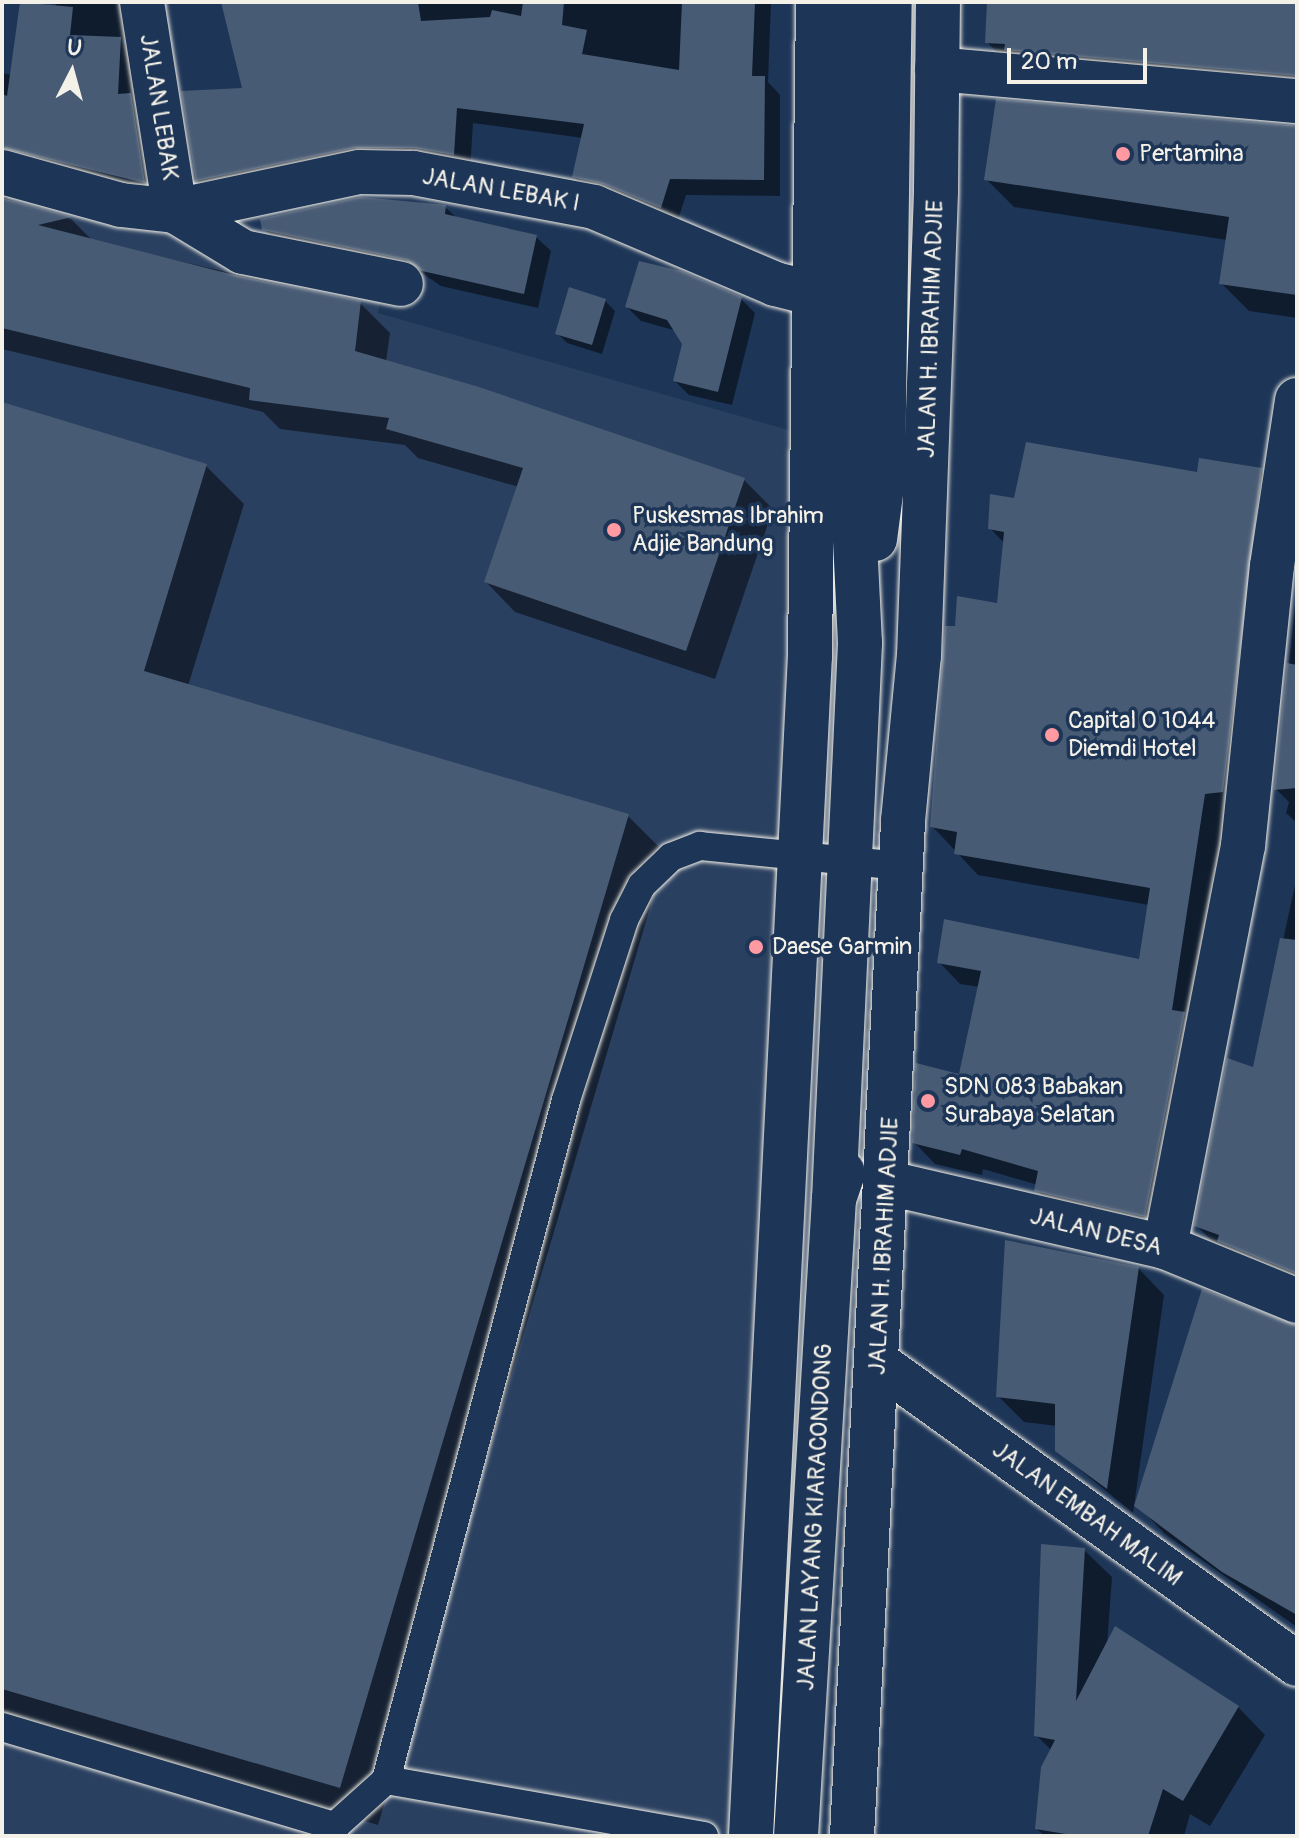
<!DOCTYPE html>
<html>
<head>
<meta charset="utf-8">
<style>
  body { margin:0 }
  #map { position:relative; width:1299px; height:1838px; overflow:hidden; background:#1d3557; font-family:Pangolin,sans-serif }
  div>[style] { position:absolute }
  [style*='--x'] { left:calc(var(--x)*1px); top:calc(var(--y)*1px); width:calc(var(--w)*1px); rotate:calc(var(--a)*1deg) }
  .built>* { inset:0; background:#2a4060 }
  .shadow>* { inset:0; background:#0007 }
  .building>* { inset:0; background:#485b74 }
  .roads { filter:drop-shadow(0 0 2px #f4f1e8) drop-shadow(0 0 2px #f4f1e8) }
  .lane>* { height:28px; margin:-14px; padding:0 14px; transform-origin:14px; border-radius:14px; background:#1d3557 }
  .street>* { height:44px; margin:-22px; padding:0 22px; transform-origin:22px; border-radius:22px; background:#1d3557 }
  .primary>* { height:44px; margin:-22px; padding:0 22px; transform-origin:22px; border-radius:22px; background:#1d3557 }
  .dots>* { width:22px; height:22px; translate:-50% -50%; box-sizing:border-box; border:4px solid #1d3557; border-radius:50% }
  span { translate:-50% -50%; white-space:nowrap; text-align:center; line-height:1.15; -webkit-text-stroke:7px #1d3557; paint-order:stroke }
  .street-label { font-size:24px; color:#f4f1e8 }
  .poi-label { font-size:24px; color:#f4f1e8 }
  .left { translate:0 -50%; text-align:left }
  .frame { position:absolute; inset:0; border:4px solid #f4f1e8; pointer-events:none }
  .north { position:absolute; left:32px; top:32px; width:80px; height:80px; -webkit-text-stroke:6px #1d3557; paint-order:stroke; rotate:6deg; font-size:22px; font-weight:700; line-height:32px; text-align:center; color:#f4f1e8 }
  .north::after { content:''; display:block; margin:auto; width:28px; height:36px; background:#f4f1e8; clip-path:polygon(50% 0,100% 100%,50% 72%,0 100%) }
  .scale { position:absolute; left:1007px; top:48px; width:140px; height:36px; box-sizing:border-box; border:4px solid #f4f1e8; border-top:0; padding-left:10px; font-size:24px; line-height:28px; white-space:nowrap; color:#f4f1e8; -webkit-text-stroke:6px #1d3557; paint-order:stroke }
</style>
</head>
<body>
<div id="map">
  <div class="built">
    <i style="clip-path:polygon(2px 191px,382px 291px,378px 313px,799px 433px,755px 1836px,2px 1836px)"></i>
  </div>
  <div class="shadow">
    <i style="clip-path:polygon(22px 2px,56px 6px,55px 2px,139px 2px,174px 211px,7px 195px,8px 199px,71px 219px,93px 241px,360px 303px,390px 333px,386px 362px,744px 480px,773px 509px,715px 679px,515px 612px,486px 582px,519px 487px,418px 458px,405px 445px,280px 429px,263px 412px,2px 349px,2px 73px,12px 75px)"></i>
    <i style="clip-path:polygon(223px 2px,771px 2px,768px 82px,780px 95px,780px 196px,686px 195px,677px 223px,590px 193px,574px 177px,583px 138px,473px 123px,470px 170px,214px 196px,197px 180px,245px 90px)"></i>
    <i style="clip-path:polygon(989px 2px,1297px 2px,1297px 101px,1015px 70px,987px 42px)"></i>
    <i style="clip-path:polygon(1297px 127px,1297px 318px,1249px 311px,1221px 283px,1227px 240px,1014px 207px,986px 179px)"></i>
    <i style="clip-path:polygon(362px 199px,445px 207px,458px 219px,536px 237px,551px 251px,538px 308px,441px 286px,422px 273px,279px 244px,264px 229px)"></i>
    <i style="clip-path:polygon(741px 299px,755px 313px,732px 405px,689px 395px,675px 381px,684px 344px,677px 331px,641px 321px,627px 307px)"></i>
    <i style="clip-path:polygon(605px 301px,615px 311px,602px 354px,567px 343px,557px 333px)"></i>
    <i style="clip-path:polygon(2px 405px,206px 466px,244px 504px,188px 686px,628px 816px,666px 854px,378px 1825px,2px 1714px)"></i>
    <i style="clip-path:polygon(1261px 469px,1282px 491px,1166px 1237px,1058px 1212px,1037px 1190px,1038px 1185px,983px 1169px,982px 1175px,935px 1164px,914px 1142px,961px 1076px,980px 987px,960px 984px,939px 962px,1141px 962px,1149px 905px,978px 875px,932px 826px,957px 628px,999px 605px,1005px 544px,990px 528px,1015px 500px)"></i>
    <i style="clip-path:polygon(1297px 587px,1297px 823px,1286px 813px,1289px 802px,1276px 789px)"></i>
    <i style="clip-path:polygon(1297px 876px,1297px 1289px,1225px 1254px,1197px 1226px,1255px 1069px)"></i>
    <i style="clip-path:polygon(1138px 1268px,1164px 1295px,1133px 1513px,1057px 1451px,1057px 1426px,1024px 1422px,998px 1396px)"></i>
    <i style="clip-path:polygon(1297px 1325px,1297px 1627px,1165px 1534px,1137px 1505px)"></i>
    <i style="clip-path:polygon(1084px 1550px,1112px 1577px,1107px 1645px,1238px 1707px,1265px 1735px,1210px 1826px,1190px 1814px,1184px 1836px,1045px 1836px,1037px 1829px,1052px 1751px,1036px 1735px)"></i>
  </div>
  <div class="building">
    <i style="clip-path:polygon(20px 2px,73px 7px,70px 35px,121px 37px,118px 94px,131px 93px,145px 183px,2px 148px,2px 94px,7px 96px)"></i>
    <i style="clip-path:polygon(221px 2px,418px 2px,421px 21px,490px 17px,492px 10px,521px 16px,523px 2px,564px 2px,562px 25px,587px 30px,582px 54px,679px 70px,682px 2px,755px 2px,752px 76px,765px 76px,764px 180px,670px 179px,661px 208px,603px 184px,572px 177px,584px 124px,457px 108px,454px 155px,414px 148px,354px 148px,196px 181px,181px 91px,242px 88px)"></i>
    <i style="clip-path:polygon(987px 2px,1297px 2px,1297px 76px,1004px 50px,1005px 44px,985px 43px)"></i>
    <i style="clip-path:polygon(996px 99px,1297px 126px,1297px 295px,1219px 284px,1229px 217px,984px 180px)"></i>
    <i style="clip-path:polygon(361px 197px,446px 205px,445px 214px,537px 235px,524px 294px,422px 271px,406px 260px,262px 230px,260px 219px)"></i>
    <i style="clip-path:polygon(2px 198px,72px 217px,38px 225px,238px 276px,361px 301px,355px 351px,479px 387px,745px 478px,686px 651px,484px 582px,523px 468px,386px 429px,389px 418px,249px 400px,250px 388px,2px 328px)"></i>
    <i style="clip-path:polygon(639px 261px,681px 271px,742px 297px,718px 392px,673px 381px,682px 344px,667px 320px,625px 307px)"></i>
    <i style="clip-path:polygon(569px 287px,606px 299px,592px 345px,555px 334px)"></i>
    <i style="clip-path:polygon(2px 402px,207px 464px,144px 671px,629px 814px,340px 1788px,2px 1689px)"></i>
    <i style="clip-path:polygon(1026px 442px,1197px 472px,1199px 458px,1262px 468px,1223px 792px,1205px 794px,1172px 1010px,1185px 1012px,1145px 1217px,1034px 1191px,1038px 1171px,962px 1149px,960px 1155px,912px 1143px,916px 1063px,959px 1074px,981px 971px,937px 963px,944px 919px,1139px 959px,1150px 888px,954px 854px,957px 832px,930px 827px,945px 626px,955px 626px,957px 596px,997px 603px,1004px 532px,988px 529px,990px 494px,1014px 498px)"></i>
    <i style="clip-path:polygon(1287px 663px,1297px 665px,1297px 788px,1274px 790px)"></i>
    <i style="clip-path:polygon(1280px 938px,1297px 940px,1297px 1274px,1217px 1241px,1219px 1235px,1194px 1226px,1227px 1058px,1253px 1067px)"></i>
    <i style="clip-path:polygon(1005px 1240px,1139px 1267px,1107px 1489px,1055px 1451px,1055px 1404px,996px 1397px)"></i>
    <i style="clip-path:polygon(1202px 1289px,1297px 1325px,1297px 1615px,1222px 1572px,1134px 1506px)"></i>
    <i style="clip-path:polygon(1041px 1544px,1085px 1548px,1076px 1701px,1115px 1626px,1239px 1706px,1183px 1801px,1163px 1789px,1148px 1836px,1078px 1836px,1035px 1829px,1041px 1767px,1055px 1740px,1034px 1736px)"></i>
  </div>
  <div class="roads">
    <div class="lane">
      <i style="--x:2;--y:1727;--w:347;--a:16.6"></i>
      <i style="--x:386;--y:1780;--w:323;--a:10"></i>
      <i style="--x:333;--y:1836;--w:10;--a:-79"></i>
      <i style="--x:335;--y:1826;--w:69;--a:-42"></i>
      <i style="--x:386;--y:1780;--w:703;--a:-75.17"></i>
      <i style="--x:566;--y:1100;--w:189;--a:-72.1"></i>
      <i style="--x:624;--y:920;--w:39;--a:-63"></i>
      <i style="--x:642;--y:885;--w:40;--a:-44"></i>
      <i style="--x:671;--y:857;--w:31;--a:-21"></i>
      <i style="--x:700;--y:846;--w:203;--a:5.7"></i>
    </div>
    <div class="street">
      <i style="--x:142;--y:2;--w:212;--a:81"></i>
      <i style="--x:937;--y:69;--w:361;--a:5.1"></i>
      <i style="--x:2;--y:172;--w:123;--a:15.5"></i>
      <i style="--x:121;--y:205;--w:54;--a:6.3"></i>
      <i style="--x:175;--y:211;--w:79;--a:31.1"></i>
      <i style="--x:243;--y:252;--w:161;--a:11.4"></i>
      <i style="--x:175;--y:211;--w:188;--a:-12"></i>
      <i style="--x:359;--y:172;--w:54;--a:1.1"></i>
      <i style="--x:413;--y:173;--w:184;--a:10.6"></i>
      <i style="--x:594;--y:207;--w:197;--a:23"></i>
      <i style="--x:775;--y:284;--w:41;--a:14"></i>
      <i style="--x:888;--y:1183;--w:284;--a:13"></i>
      <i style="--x:1165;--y:1247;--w:143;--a:22.2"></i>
      <i style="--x:1165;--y:1247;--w:409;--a:-79"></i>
      <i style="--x:1243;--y:846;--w:281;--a:-84.1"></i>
      <i style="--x:1272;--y:566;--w:168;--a:-81.4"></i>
      <i style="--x:878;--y:1363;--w:516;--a:35.69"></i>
    </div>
    <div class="primary">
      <i style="--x:875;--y:539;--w:61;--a:-82.4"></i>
      <i style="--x:883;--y:479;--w:477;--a:-89.2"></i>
      <i style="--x:834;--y:1199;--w:557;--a:-87.32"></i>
      <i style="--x:860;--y:643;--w:164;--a:-92.8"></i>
      <i style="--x:852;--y:479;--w:477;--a:-89.4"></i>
      <i style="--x:751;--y:1836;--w:1181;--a:-87.14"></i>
      <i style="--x:810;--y:656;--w:654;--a:-89.3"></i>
      <i style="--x:796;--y:1836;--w:638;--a:-86.59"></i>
      <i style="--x:834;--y:1199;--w:28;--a:-71"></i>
      <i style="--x:852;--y:1836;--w:1016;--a:-87.12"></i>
      <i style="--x:903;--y:821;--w:166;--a:-84.5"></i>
      <i style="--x:919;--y:656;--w:466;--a:-87.9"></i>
      <i style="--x:936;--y:190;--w:188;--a:-89.4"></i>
    </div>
  </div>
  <div class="dots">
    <i style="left:1123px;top:154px;background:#ff9aa2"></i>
    <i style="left:614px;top:530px;background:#ff9aa2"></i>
    <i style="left:1052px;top:735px;background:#ff9aa2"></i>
    <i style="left:756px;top:947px;background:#ff9aa2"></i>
    <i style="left:928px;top:1101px;background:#ff9aa2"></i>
  </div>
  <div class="street-label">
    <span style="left:159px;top:107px;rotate:81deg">JALAN LEBAK</span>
    <span style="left:501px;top:190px;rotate:10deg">JALAN LEBAK I</span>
    <span style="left:931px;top:329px;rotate:-88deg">JALAN H. IBRAHIM ADJIE</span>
    <span style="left:1096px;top:1232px;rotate:14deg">JALAN DESA</span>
    <span style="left:884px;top:1246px;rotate:-87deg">JALAN H. IBRAHIM ADJIE</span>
    <span style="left:1087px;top:1514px;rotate:36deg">JALAN EMBAH MALIM</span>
    <span style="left:815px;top:1517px;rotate:-87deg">JALAN LAYANG KIARACONDONG</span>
  </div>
  <div class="poi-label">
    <span class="left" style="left:1139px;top:154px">Pertamina</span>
    <span class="left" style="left:632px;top:530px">Puskesmas Ibrahim<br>Adjie Bandung</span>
    <span class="left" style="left:1068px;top:735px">Capital O 1044<br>Diemdi Hotel</span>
    <span class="left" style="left:772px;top:947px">Daese Garmin</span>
    <span class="left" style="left:944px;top:1101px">SDN 083 Babakan<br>Surabaya Selatan</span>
  </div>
  <div class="frame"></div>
  <div class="north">U</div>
  <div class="scale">20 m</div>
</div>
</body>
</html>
